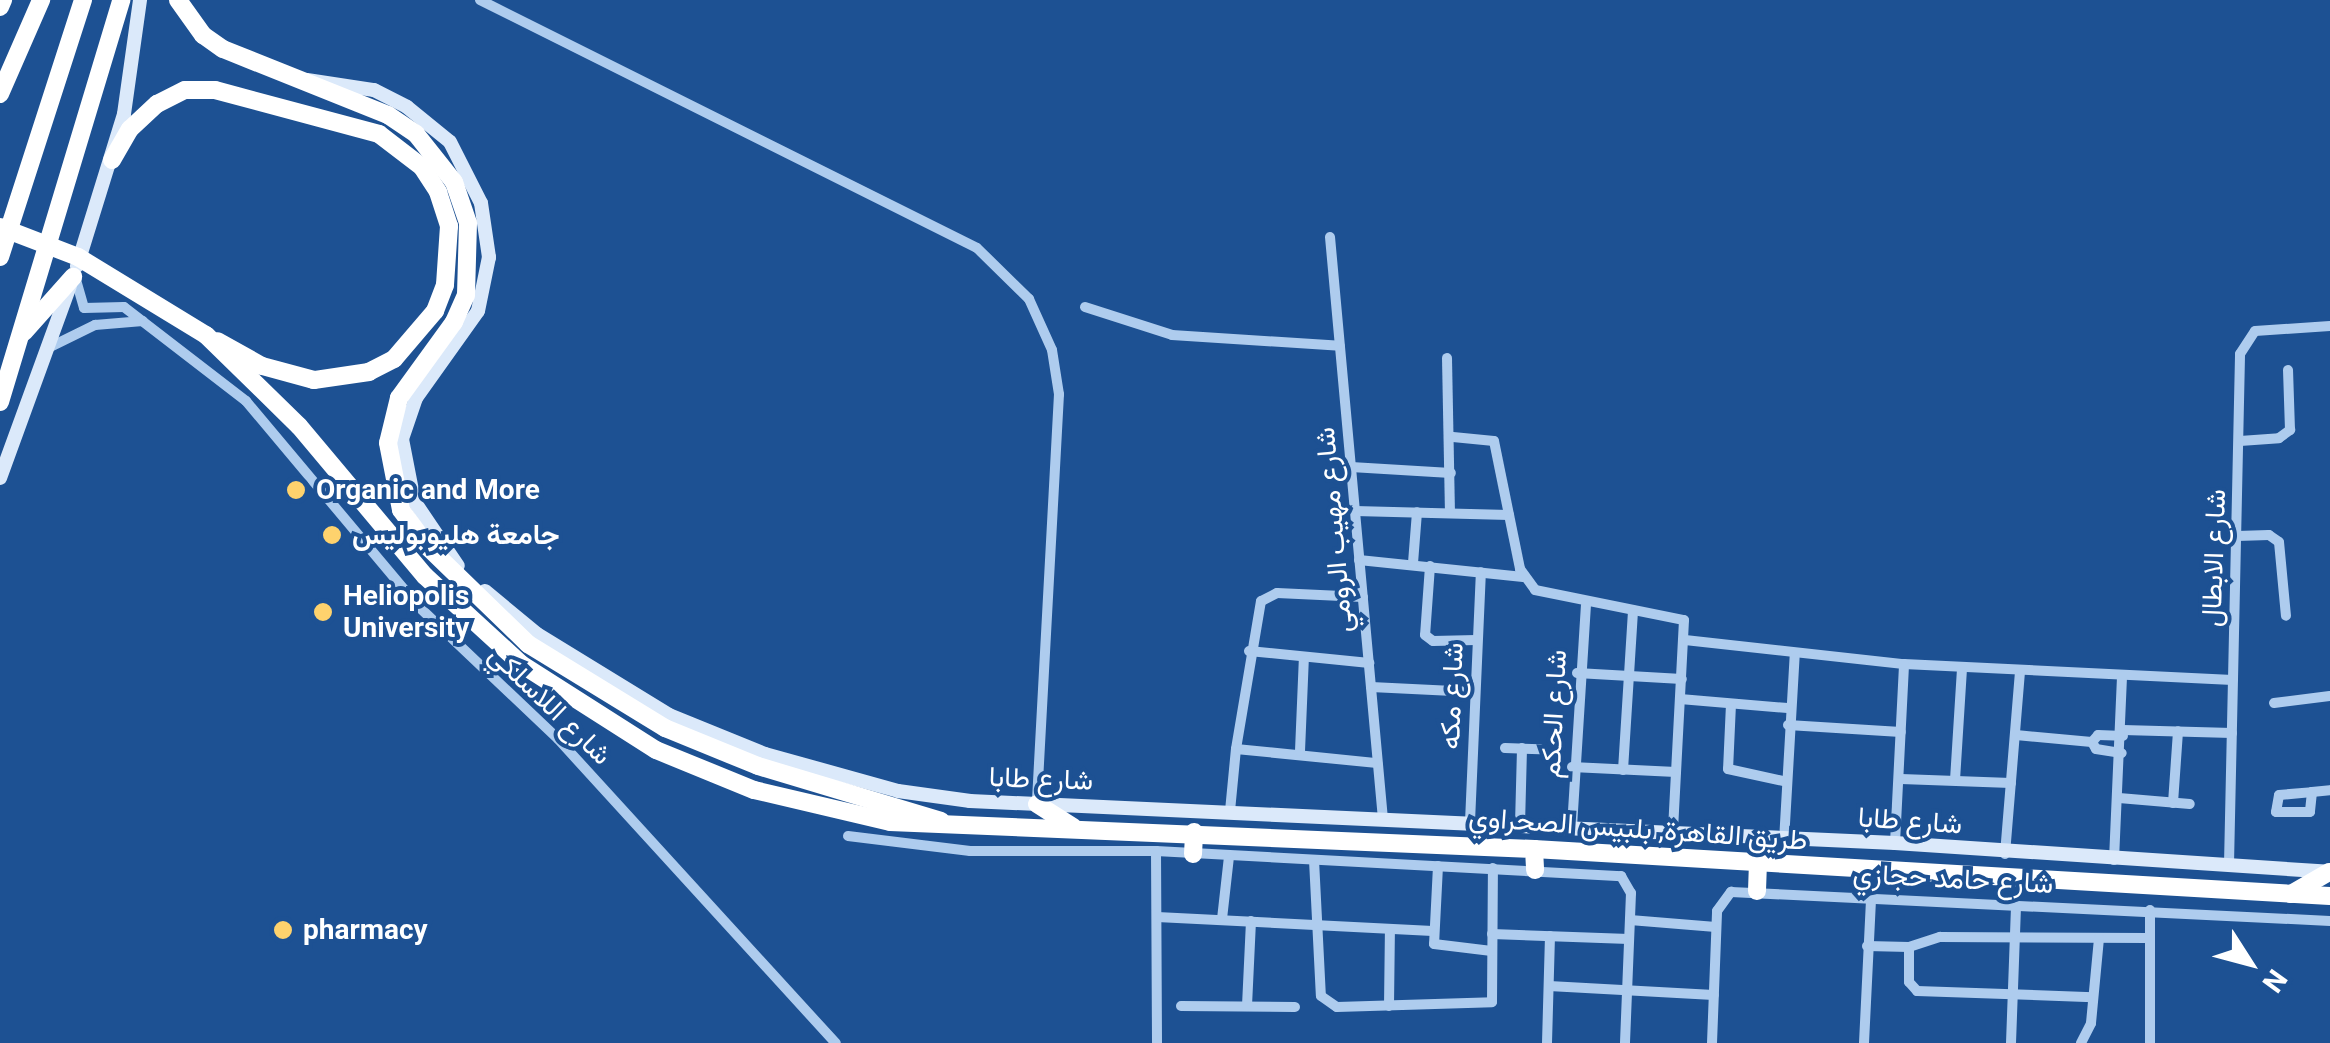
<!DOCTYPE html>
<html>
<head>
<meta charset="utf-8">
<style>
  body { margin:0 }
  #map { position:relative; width:2330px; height:1043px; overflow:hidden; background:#1d5193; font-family:Roboto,Vazirmatn,sans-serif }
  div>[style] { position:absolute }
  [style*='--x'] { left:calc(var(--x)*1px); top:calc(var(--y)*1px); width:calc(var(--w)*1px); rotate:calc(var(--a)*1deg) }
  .street>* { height:10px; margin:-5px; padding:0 5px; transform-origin:5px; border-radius:5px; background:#aeccee }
  .secondary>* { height:14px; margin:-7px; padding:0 7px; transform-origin:7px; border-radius:7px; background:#dbe9fa }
  .highway>* { height:18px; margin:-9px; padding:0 9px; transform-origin:9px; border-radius:9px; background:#fff }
  .highway-bridge>* { height:18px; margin:-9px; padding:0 9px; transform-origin:9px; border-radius:9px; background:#fff }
  .dots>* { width:28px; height:28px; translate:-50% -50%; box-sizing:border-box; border:5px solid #1d5193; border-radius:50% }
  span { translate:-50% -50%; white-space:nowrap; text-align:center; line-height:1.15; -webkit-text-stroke:8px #1d5193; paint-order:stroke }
  .poi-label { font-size:28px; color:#fff; font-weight:700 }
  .left { translate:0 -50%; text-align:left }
  .street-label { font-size:28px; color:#fff }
  .north { position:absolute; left:2200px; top:913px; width:100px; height:100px; -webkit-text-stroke:8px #1d5193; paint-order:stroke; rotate:126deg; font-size:28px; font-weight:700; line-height:40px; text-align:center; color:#fff }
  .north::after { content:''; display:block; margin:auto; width:35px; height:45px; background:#fff; clip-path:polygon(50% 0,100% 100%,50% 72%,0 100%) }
</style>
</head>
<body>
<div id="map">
  <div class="street">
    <i style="--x:480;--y:0;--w:555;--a:26.52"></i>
    <i style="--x:977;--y:248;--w:73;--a:44.4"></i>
    <i style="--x:1029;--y:299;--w:56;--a:65.7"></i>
    <i style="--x:1052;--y:350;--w:45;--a:81"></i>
    <i style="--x:1059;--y:394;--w:411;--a:93.1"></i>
    <i style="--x:1330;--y:237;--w:584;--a:84.8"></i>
    <i style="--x:76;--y:280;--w:29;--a:74"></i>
    <i style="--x:84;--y:308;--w:40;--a:-1.4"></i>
    <i style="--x:124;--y:307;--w:154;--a:37.6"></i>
    <i style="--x:246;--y:401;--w:268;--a:50"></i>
    <i style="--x:418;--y:606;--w:193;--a:43.5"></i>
    <i style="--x:558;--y:739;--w:412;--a:47.6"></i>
    <i style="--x:1085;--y:307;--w:91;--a:17.8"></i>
    <i style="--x:1172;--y:335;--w:168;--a:3.7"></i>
    <i style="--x:46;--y:349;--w:55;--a:-26.1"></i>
    <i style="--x:95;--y:325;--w:48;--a:-4.8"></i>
    <i style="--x:1447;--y:358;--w:155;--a:88.9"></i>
    <i style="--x:1453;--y:437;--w:41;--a:5.6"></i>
    <i style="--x:1494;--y:441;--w:131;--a:78.5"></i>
    <i style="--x:1520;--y:569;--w:26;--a:54"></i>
    <i style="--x:1535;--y:590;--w:152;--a:11.4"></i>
    <i style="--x:1684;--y:620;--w:213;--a:93"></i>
    <i style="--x:2240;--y:441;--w:39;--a:-4"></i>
    <i style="--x:2279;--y:438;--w:14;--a:-36"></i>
    <i style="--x:2290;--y:430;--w:60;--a:-91.9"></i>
    <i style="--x:1351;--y:467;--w:100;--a:3.4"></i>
    <i style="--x:1355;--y:511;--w:154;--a:1.5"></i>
    <i style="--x:2237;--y:536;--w:32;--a:-2"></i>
    <i style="--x:2269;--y:535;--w:12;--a:35"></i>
    <i style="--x:2279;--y:542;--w:74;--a:84.6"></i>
    <i style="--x:1359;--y:560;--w:165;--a:5.9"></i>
    <i style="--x:1413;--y:563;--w:51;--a:-85.5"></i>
    <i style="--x:1430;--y:566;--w:69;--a:94.1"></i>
    <i style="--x:1425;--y:635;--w:10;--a:37"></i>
    <i style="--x:1433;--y:641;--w:43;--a:-1.3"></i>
    <i style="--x:1363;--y:597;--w:86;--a:-177.3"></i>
    <i style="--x:1277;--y:593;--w:18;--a:153"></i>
    <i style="--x:1261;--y:601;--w:150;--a:99.6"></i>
    <i style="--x:1236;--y:749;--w:142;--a:5.7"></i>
    <i style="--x:1685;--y:640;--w:220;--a:6.3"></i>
    <i style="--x:1904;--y:664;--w:329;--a:2.8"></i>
    <i style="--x:1249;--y:651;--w:121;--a:5.7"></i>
    <i style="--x:1577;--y:673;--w:105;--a:3.3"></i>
    <i style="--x:1371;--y:687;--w:103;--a:2.8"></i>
    <i style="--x:1680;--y:699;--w:108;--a:4.8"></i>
    <i style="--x:2274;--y:703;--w:56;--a:-7.1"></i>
    <i style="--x:1731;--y:704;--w:65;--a:92.6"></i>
    <i style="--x:1728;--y:769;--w:56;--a:12.3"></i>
    <i style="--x:1788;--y:725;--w:113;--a:3.5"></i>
    <i style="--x:2123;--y:730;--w:109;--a:1.6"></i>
    <i style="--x:2016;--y:735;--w:76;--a:5.3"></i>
    <i style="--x:2092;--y:742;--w:9;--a:-49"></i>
    <i style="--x:2098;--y:735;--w:25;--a:2"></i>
    <i style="--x:2092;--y:742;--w:8;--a:60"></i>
    <i style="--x:2096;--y:749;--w:26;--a:9"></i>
    <i style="--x:1505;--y:748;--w:35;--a:2"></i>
    <i style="--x:1300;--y:751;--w:94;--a:-87.6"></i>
    <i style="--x:1572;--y:767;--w:104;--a:2.8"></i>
    <i style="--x:1623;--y:770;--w:160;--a:-86.4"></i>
    <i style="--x:1901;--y:779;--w:110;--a:2.1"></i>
    <i style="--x:1955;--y:780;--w:112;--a:-86.4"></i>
    <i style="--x:2312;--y:792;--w:20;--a:96"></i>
    <i style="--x:2310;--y:812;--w:34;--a:180"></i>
    <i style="--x:2276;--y:812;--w:17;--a:-80"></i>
    <i style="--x:2279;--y:795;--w:33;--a:-5"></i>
    <i style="--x:2312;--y:792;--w:18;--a:-6"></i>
    <i style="--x:2119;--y:798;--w:71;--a:4.8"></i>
    <i style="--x:2173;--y:803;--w:72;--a:-86"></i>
    <i style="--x:1230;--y:811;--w:62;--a:-84.5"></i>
    <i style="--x:1470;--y:822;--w:250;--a:-87.5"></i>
    <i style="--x:1520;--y:825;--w:77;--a:-88.5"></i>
    <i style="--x:1572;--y:827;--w:222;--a:-86.4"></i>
    <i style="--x:848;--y:836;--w:123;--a:7"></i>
    <i style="--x:970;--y:851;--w:186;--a:0"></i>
    <i style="--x:1156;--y:851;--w:466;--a:3.1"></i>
    <i style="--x:1621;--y:876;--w:20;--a:60"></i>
    <i style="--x:1631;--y:893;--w:150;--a:92.3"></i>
    <i style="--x:1784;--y:841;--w:188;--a:-86.7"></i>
    <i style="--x:1895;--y:843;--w:179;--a:-87.1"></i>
    <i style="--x:1156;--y:851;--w:192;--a:89.7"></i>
    <i style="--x:2005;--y:854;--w:184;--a:-85.3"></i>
    <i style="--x:1314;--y:860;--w:136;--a:87.1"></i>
    <i style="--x:1321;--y:996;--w:19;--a:35"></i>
    <i style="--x:1337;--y:1007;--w:155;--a:-1.8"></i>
    <i style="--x:1492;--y:1002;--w:134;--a:-89.6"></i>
    <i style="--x:2114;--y:860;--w:184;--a:-87.5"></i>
    <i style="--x:2229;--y:864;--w:510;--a:-88.76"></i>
    <i style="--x:2240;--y:354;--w:27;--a:-57"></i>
    <i style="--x:2255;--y:331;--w:75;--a:-3.8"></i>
    <i style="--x:1438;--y:866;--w:78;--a:92.9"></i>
    <i style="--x:1434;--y:944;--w:58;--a:6.9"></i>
    <i style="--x:2150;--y:910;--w:133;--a:90"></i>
    <i style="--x:1157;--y:917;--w:276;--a:2.9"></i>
    <i style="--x:1222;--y:919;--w:62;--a:-83.6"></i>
    <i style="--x:1630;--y:920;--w:86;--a:4.7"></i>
    <i style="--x:1492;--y:934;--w:137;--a:2.1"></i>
    <i style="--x:1867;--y:946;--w:42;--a:1.4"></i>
    <i style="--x:1909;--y:947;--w:33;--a:-18"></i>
    <i style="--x:1940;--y:937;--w:207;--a:0.3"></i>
    <i style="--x:1909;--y:947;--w:35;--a:90"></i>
    <i style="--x:1909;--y:982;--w:12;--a:48"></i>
    <i style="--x:1917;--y:991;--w:176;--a:2"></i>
    <i style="--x:1549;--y:986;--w:165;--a:3.1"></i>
    <i style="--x:1181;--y:1006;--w:114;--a:0.5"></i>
    <i style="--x:1247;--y:1006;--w:85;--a:-87.3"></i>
    <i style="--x:1389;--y:1006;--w:77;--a:-89.3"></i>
    <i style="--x:1547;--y:1043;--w:107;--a:-88.4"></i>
    <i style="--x:1712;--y:1043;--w:132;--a:-87.8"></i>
    <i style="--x:1717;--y:911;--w:24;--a:-54"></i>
    <i style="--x:1731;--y:892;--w:600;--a:2.77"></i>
    <i style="--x:1864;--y:1043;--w:145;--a:-87.2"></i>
    <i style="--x:2011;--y:1043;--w:138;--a:-87.9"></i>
    <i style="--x:2081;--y:1043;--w:22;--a:-63"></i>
    <i style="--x:2091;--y:1023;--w:85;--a:-84.6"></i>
  </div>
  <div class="secondary">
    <i style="--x:307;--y:80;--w:68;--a:8.5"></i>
    <i style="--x:374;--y:90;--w:37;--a:27"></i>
    <i style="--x:407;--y:107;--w:55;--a:39.1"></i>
    <i style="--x:450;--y:142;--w:68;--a:63.1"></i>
    <i style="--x:481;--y:203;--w:55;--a:81.6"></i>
    <i style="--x:489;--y:257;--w:55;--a:101.5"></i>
    <i style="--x:478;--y:311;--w:107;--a:125.5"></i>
    <i style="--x:416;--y:398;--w:43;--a:108.9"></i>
    <i style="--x:402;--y:439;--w:63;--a:79"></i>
    <i style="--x:414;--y:501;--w:78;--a:55.9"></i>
    <i style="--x:77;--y:266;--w:159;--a:-72.8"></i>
    <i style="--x:124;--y:114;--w:115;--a:-82"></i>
    <i style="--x:0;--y:478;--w:204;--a:-70"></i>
    <i style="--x:485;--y:591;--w:67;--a:39.6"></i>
    <i style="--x:537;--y:634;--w:155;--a:31.5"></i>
    <i style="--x:669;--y:715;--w:104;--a:22.1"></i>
    <i style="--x:765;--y:754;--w:138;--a:15.5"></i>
    <i style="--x:898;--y:791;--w:73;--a:7.9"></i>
    <i style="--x:970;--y:801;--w:926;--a:2.6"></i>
    <i style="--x:1895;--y:843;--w:435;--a:3.8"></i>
  </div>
  <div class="highway">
    <i style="--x:178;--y:0;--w:43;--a:54.5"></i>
    <i style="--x:203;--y:35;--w:24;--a:35"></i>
    <i style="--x:223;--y:49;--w:178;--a:21.8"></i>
    <i style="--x:388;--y:115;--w:34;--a:34"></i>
    <i style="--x:416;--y:134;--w:61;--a:51.6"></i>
    <i style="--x:454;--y:182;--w:43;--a:71.1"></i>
    <i style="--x:468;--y:223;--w:72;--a:91.6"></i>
    <i style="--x:466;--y:295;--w:30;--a:114"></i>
    <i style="--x:454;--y:322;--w:94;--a:125.9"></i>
    <i style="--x:399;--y:398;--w:46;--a:103.7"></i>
    <i style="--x:388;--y:443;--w:68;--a:79"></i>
    <i style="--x:401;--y:510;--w:47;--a:53.6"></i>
    <i style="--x:429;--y:548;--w:138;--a:44.1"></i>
    <i style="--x:528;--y:644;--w:161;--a:31.5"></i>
    <i style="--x:665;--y:728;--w:100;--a:22.2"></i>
    <i style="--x:758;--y:766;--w:191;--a:16.7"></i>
    <i style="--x:0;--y:7;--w:8;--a:-67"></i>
    <i style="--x:0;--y:94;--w:103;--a:-66.4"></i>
    <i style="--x:112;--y:160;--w:36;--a:-60"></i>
    <i style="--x:130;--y:129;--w:37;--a:-43"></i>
    <i style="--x:157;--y:104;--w:31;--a:-27"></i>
    <i style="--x:185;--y:90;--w:30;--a:0"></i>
    <i style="--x:215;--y:90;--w:170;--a:15"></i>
    <i style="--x:379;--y:134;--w:54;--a:37.5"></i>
    <i style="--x:422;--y:167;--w:30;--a:57"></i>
    <i style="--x:438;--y:192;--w:36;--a:72"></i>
    <i style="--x:449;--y:226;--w:59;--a:93.9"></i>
    <i style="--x:445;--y:285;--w:28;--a:111"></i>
    <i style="--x:435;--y:311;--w:63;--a:130.5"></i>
    <i style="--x:394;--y:359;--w:28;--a:153"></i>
    <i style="--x:369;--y:372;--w:56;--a:171.7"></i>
    <i style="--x:314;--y:380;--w:54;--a:-164.9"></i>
    <i style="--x:262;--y:366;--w:51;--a:-150.9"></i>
    <i style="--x:0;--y:257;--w:270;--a:-72.1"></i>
    <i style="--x:24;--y:332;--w:74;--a:-48.3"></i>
    <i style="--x:0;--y:402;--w:420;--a:-73.2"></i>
    <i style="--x:425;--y:576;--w:130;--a:42.5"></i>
    <i style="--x:521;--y:664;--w:160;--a:32.5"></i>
    <i style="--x:656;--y:750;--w:106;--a:22.2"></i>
    <i style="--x:754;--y:790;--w:140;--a:13.2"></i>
    <i style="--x:890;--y:822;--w:645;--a:2.4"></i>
    <i style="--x:1534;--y:849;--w:797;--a:3.38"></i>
    <i style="--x:1037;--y:804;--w:43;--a:32.6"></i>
    <i style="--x:1534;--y:849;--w:21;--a:87"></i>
    <i style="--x:1193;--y:854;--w:22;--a:-87"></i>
    <i style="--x:1757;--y:891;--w:27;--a:-88"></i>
    <i style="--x:2291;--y:894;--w:44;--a:-30.1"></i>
  </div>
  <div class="highway-bridge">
    <i style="--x:0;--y:227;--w:84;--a:21"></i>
    <i style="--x:78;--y:257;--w:150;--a:31.4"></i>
    <i style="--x:206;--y:335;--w:130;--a:44.4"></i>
    <i style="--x:299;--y:426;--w:196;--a:50"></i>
  </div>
  <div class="dots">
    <i style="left:296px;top:490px;background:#fed26d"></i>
    <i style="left:332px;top:535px;background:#fed26d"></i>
    <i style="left:323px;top:612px;background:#fed26d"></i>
    <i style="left:283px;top:930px;background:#fed26d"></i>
  </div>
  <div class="poi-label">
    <span class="left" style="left:316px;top:490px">Organic and More</span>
    <span class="left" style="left:352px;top:535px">جامعة هليوبوليس</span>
    <span class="left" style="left:343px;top:612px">Heliopolis<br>University</span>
    <span class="left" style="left:303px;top:930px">pharmacy</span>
  </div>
  <div class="street-label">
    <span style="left:1334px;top:530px;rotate:-95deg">شارع مهيب الرومي</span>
    <span style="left:2214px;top:558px;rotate:-88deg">شارع الابطال</span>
    <span style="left:1452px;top:696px;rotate:-88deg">شارع مكه</span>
    <span style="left:550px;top:705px;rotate:44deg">شارع اللاسلكي</span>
    <span style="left:1554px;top:714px;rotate:-87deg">شارع الحكم</span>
    <span style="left:1041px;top:779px;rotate:2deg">شارع طابا</span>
    <span style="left:1910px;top:821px;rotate:4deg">شارع طابا</span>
    <span style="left:1638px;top:829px;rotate:4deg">طريق القاهرة, بلبيس الصحراوي</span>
    <span style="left:1953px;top:879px;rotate:3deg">شارع حامد حجازي</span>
  </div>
  <div class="north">N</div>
</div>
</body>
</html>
